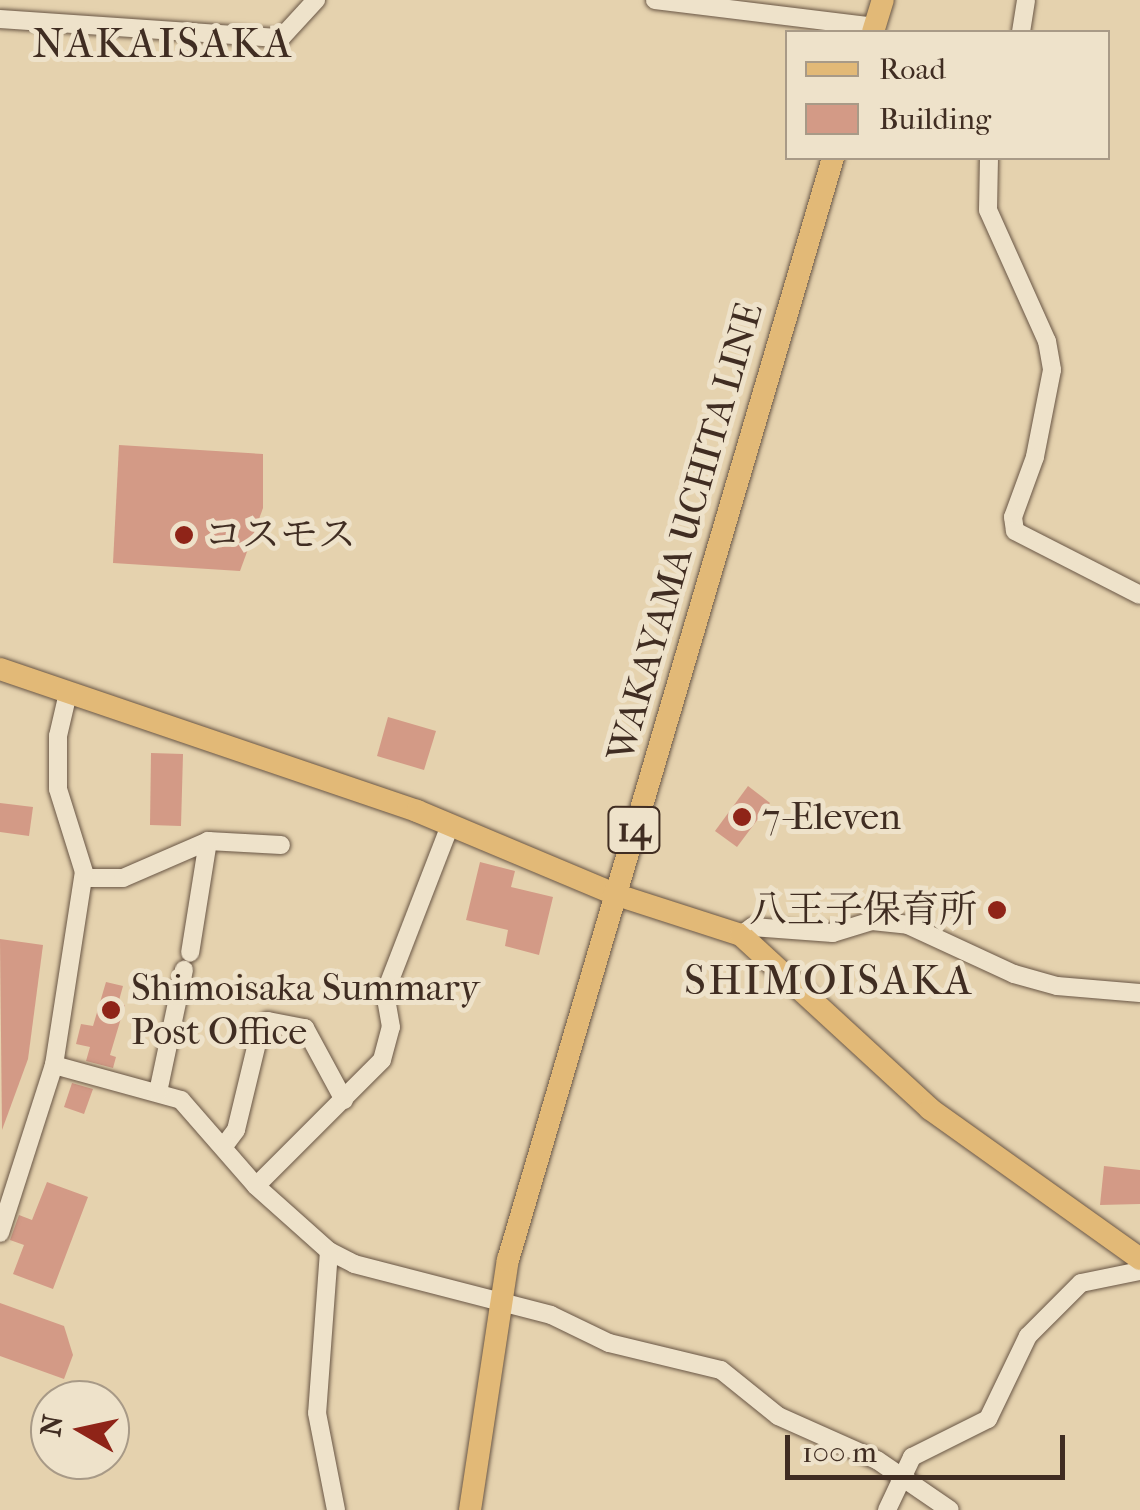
<!DOCTYPE html>
<html>
<head>
<meta charset="utf-8">
<style>
  body { margin:0 }
  #map { position:relative; width:1140px; height:1510px; overflow:hidden; background:#e5d2ae; font-family:"IM FELL French Canon","Noto Serif JP",serif }
  div>[style] { position:absolute }
  [style*='--x'] { left:calc(var(--x)*1px); top:calc(var(--y)*1px); width:calc(var(--w)*1px); rotate:calc(var(--a)*1deg) }
  .building>* { inset:0; background:#d39a86 }
  .roads { filter:drop-shadow(0 0 2px #695645) drop-shadow(0 0 2px #695645) }
  .minor>* { height:18px; margin:-9px; padding:0 9px; transform-origin:9px; border-radius:9px; background:#eee2ca }
  .major>* { height:22px; margin:-11px; padding:0 11px; transform-origin:11px; border-radius:11px; background:#e2b977 }
  .dots>* { width:28px; height:28px; translate:-50% -50%; box-sizing:border-box; border:5px solid #eee2ca; border-radius:50% }
  span { translate:-50% -50%; white-space:nowrap; text-align:center; line-height:1.15; -webkit-text-stroke:10px #eee2ca; paint-order:stroke }
  .shield-label span { padding:2px 8px; background:#eee2ca; border:2px solid; border-radius:8px; -webkit-text-stroke-width:0 }
  .shield-label { font-size:35px; color:#402d22; font-weight:700 }
  .street-label { font-size:38px; color:#402d22 }
  .poi-label { font-size:38px; color:#402d22 }
  .left { translate:0 -50%; text-align:left }
  .right { translate:-100% -50%; text-align:right }
  .quarter-label { font-size:42px; color:#402d22; letter-spacing:2.5px }
  .legend { position:absolute; left:785px; top:30px; width:325px; height:130px; box-sizing:border-box; background:#eee2ca; border:2px solid #a89a87; margin:0; padding:12px 18px; list-style:none; font-size:30px; color:#402d22 }
  .legend li { display:flex; align-items:center; gap:20px; height:50px }
  .legend b { width:50px; border:2px solid #a89a87 }
  .north { position:absolute; left:30px; top:1380px; width:100px; height:100px; box-sizing:border-box; background:#eee2ca; border:2px solid #a89a87; border-radius:50%; rotate:279deg; font-size:28px; font-weight:700; line-height:40px; text-align:center; color:#402d22 }
  .north::after { content:''; display:block; margin:auto; width:35px; height:45px; background:#8f2418; clip-path:polygon(50% 0,100% 100%,50% 72%,0 100%) }
  .scale { position:absolute; left:785px; top:1435px; width:280px; height:45px; box-sizing:border-box; border:5px solid #402d22; border-top:0; padding-left:12px; font-size:30px; line-height:35px; white-space:nowrap; color:#402d22; -webkit-text-stroke:8px #eee2ca; paint-order:stroke }
</style>
</head>
<body>
<div id="map">
  <div class="building">
    <i style="clip-path:polygon(119px 445px,263px 454px,263px 508px,240px 571px,113px 563px)"></i>
    <i style="clip-path:polygon(388px 717px,436px 731px,424px 770px,377px 756px)"></i>
    <i style="clip-path:polygon(151px 753px,183px 754px,181px 826px,150px 825px)"></i>
    <i style="clip-path:polygon(748px 786px,770px 803px,737px 847px,715px 831px)"></i>
    <i style="clip-path:polygon(0 803px,33px 807px,29px 836px,0 832px)"></i>
    <i style="clip-path:polygon(480px 862px,515px 871px,511px 887px,553px 897px,539px 955px,505px 946px,508px 930px,466px 920px)"></i>
    <i style="clip-path:polygon(0 939px,43px 945px,28px 1059px,2px 1130px)"></i>
    <i style="clip-path:polygon(106px 982px,123px 986px,118px 1004px,125px 1005px,110px 1055px,116px 1057px,113px 1068px,86px 1061px,90px 1047px,76px 1044px,81px 1024px,93px 1026px)"></i>
    <i style="clip-path:polygon(72px 1083px,93px 1089px,84px 1114px,64px 1107px)"></i>
    <i style="clip-path:polygon(1104px 1166px,1140px 1170px,1140px 1204px,1100px 1205px)"></i>
    <i style="clip-path:polygon(47px 1182px,88px 1197px,53px 1289px,13px 1274px,24px 1245px,10px 1240px,19px 1215px,32px 1220px)"></i>
    <i style="clip-path:polygon(0 1303px,64px 1326px,73px 1355px,64px 1379px,0 1356px)"></i>
  </div>
  <div class="roads">
    <div class="minor">
      <i style="--x:655;--y:0;--w:222;--a:7"></i>
      <i style="--x:0;--y:19;--w:282;--a:3.9"></i>
      <i style="--x:281;--y:38;--w:52;--a:-47.4"></i>
      <i style="--x:1021;--y:32;--w:32;--a:-81"></i>
      <i style="--x:989;--y:158;--w:52;--a:91.1"></i>
      <i style="--x:988;--y:210;--w:144;--a:65.8"></i>
      <i style="--x:1047;--y:341;--w:29;--a:80"></i>
      <i style="--x:1052;--y:370;--w:89;--a:101.1"></i>
      <i style="--x:1035;--y:457;--w:64;--a:110.1"></i>
      <i style="--x:1013;--y:517;--w:14;--a:82"></i>
      <i style="--x:1015;--y:531;--w:140;--a:27.1"></i>
      <i style="--x:208;--y:841;--w:73;--a:3.1"></i>
      <i style="--x:84;--y:878;--w:39;--a:0"></i>
      <i style="--x:123;--y:878;--w:93;--a:-23.5"></i>
      <i style="--x:208;--y:841;--w:113;--a:99.1"></i>
      <i style="--x:741;--y:935;--w:14;--a:-36"></i>
      <i style="--x:752;--y:927;--w:81;--a:4.2"></i>
      <i style="--x:833;--y:933;--w:41;--a:-17.1"></i>
      <i style="--x:872;--y:921;--w:36;--a:6"></i>
      <i style="--x:908;--y:925;--w:117;--a:24.8"></i>
      <i style="--x:1014;--y:974;--w:45;--a:15.6"></i>
      <i style="--x:1057;--y:986;--w:83;--a:4.8"></i>
      <i style="--x:54;--y:1065;--w:132;--a:15.4"></i>
      <i style="--x:181;--y:1100;--w:114;--a:48.9"></i>
      <i style="--x:256;--y:1186;--w:98;--a:41.7"></i>
      <i style="--x:329;--y:1251;--w:28;--a:27"></i>
      <i style="--x:354;--y:1264;--w:203;--a:14.5"></i>
      <i style="--x:551;--y:1315;--w:64;--a:25.8"></i>
      <i style="--x:609;--y:1343;--w:115;--a:13.6"></i>
      <i style="--x:721;--y:1370;--w:73;--a:38.9"></i>
      <i style="--x:778;--y:1416;--w:108;--a:24"></i>
      <i style="--x:877;--y:1460;--w:88;--a:34.4"></i>
      <i style="--x:158;--y:1092;--w:125;--a:-78"></i>
      <i style="--x:224;--y:1146;--w:20;--a:-53"></i>
      <i style="--x:236;--y:1130;--w:106;--a:-76.4"></i>
      <i style="--x:261;--y:1027;--w:9;--a:-41"></i>
      <i style="--x:268;--y:1021;--w:38;--a:11"></i>
      <i style="--x:305;--y:1028;--w:82;--a:61.6"></i>
      <i style="--x:256;--y:1186;--w:178;--a:-45"></i>
      <i style="--x:382;--y:1060;--w:34;--a:-75"></i>
      <i style="--x:391;--y:1027;--w:35;--a:-100"></i>
      <i style="--x:385;--y:993;--w:180;--a:-68.8"></i>
      <i style="--x:0;--y:1233;--w:176;--a:-72.2"></i>
      <i style="--x:54;--y:1065;--w:195;--a:-81.2"></i>
      <i style="--x:84;--y:872;--w:87;--a:-107.4"></i>
      <i style="--x:58;--y:789;--w:53;--a:-90"></i>
      <i style="--x:58;--y:736;--w:44;--a:-76.9"></i>
      <i style="--x:329;--y:1251;--w:162;--a:94.2"></i>
      <i style="--x:317;--y:1413;--w:99;--a:78.9"></i>
      <i style="--x:887;--y:1510;--w:59;--a:-64.7"></i>
      <i style="--x:912;--y:1457;--w:85;--a:-26.6"></i>
      <i style="--x:988;--y:1419;--w:92;--a:-64.3"></i>
      <i style="--x:1028;--y:1336;--w:75;--a:-45"></i>
      <i style="--x:1081;--y:1283;--w:60;--a:-11.5"></i>
    </div>
    <div class="major">
      <i style="--x:873;--y:32;--w:34;--a:-73"></i>
      <i style="--x:0;--y:669;--w:441;--a:18.8"></i>
      <i style="--x:417;--y:811;--w:214;--a:22.8"></i>
      <i style="--x:614;--y:894;--w:133;--a:17.9"></i>
      <i style="--x:741;--y:935;--w:257;--a:42.6"></i>
      <i style="--x:930;--y:1109;--w:258;--a:35.5"></i>
      <i style="--x:470;--y:1510;--w:253;--a:-81.4"></i>
      <i style="--x:508;--y:1260;--w:1149;--a:-73.57"></i>
    </div>
  </div>
  <div class="dots">
    <i style="left:184px;top:535px;background:#8f2418"></i>
    <i style="left:742px;top:817px;background:#8f2418"></i>
    <i style="left:997px;top:910px;background:#8f2418"></i>
    <i style="left:111px;top:1010px;background:#8f2418"></i>
  </div>
  <div class="shield-label">
    <span style="left:634px;top:830px">14</span>
  </div>
  <div class="street-label">
    <span style="left:685px;top:532px;rotate:-74deg">WAKAYAMA UCHITA LINE</span>
  </div>
  <div class="poi-label">
    <span class="left" style="left:204px;top:535px">コスモス</span>
    <span class="left" style="left:762px;top:817px">7-Eleven</span>
    <span class="right" style="left:977px;top:910px">八王子保育所</span>
    <span class="left" style="left:131px;top:1010px">Shimoisaka Summary<br>Post Office</span>
  </div>
  <div class="quarter-label">
    <span style="left:163px;top:44px">NAKAISAKA</span>
    <span style="left:829px;top:981px">SHIMOISAKA</span>
  </div>
  <ul class="legend">
  <li><b style="height:12px;background:#e2b977"></b>Road</li>
  <li><b style="height:28px;background:#d39a86"></b>Building</li>
  </ul>
  <div class="north">N</div>
  <div class="scale">100 m</div>
</div>
</body>
</html>
